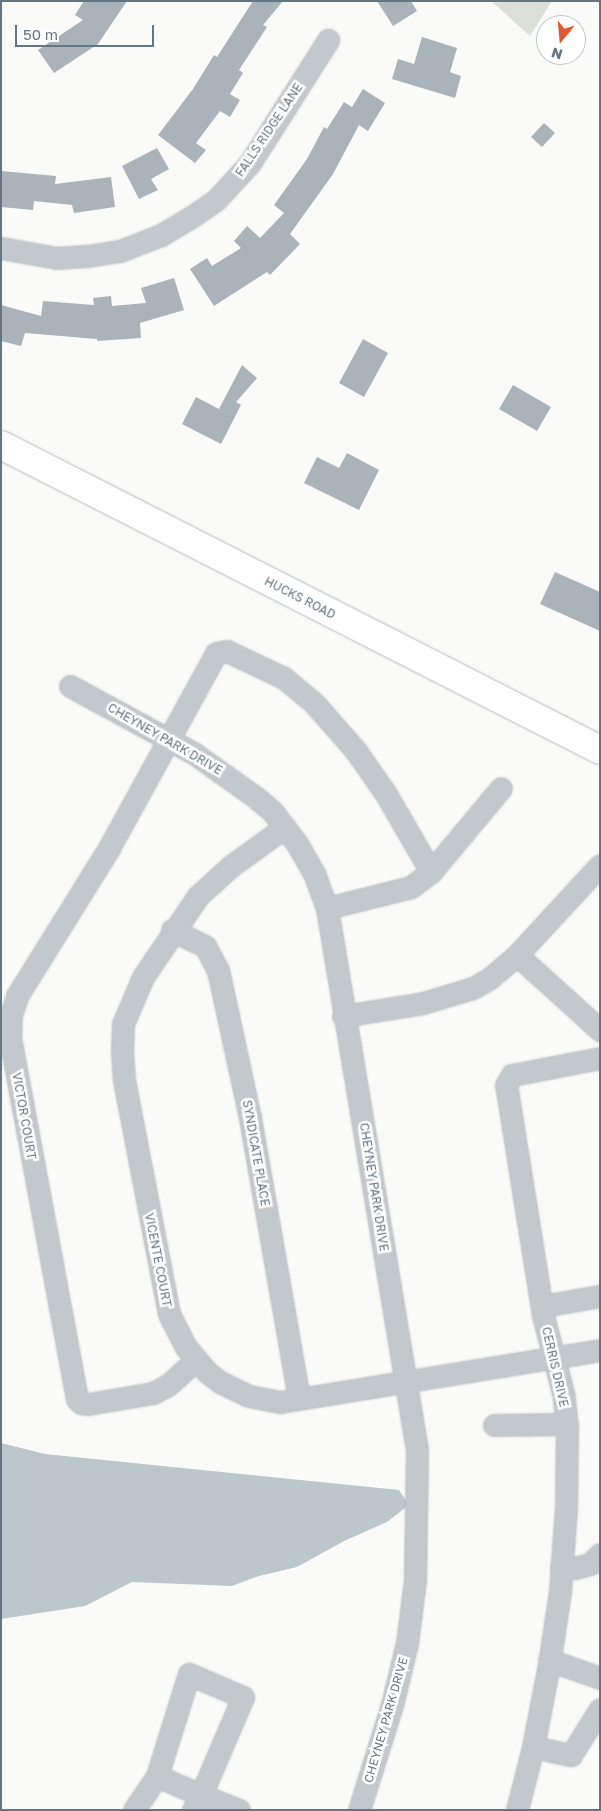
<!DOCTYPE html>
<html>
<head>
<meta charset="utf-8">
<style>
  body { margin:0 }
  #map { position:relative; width:601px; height:1811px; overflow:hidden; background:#fafaf8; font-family:"Golos Text",sans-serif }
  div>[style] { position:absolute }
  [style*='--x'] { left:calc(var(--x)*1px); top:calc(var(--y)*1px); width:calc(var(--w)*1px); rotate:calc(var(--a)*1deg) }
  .green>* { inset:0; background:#dadfd7 }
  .water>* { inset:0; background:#bbc7cb }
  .building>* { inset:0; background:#aab3b9 }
  .roads { filter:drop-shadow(0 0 1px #b5babe) drop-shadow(0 0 1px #b5babe) }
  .minor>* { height:21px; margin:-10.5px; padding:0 10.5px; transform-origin:10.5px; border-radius:10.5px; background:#c3c8cc }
  .major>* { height:28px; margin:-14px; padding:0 14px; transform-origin:14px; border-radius:14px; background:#fff }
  span { translate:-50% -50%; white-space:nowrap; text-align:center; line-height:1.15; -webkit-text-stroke:5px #fff; paint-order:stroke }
  .street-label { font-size:12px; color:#657683 }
  .frame { position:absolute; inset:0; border:2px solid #657683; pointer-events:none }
  .north { position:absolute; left:536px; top:15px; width:50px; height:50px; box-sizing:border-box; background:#fff; border:1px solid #c1c8cd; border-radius:50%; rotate:197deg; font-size:14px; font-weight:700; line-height:20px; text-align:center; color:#657683 }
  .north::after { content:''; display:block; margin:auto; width:18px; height:22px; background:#e4572e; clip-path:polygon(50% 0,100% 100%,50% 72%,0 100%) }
  .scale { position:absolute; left:15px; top:25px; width:139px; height:22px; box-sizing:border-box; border:2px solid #657683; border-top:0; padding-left:6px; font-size:15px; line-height:18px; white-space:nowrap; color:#657683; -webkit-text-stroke:4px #fff; paint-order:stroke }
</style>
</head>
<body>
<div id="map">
  <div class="green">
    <i style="clip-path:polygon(491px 1px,552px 1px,530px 36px)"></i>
  </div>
  <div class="water">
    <i style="clip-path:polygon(1px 1443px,45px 1454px,399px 1490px,409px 1505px,387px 1522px,344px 1541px,297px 1567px,259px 1576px,232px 1586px,132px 1582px,85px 1606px,1px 1619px)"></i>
  </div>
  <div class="building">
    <i style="clip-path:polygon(84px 1px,127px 1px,98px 44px,54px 73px,38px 50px,83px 20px,75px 15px)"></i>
    <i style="clip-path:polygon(253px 1px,283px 1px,263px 25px,267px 27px,239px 70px,243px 73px,230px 94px,240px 100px,230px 117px,220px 111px,196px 143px,206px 150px,195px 163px,158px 135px,193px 89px,214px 55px,217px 57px)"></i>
    <i style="clip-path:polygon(377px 1px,411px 1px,417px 11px,393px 26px)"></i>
    <i style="clip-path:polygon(422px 37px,457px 48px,450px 72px,461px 76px,455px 98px,392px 79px,398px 59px,414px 64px)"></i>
    <i style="clip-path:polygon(363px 89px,385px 103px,368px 131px,359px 125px,333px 174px,290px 234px,300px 244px,270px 275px,267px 272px,214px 306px,190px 269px,207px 258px,212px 266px,241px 248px,234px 241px,247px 226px,260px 238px,284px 213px,274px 205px,307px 159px,324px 127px,327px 129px,344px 102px,352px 107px)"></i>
    <i style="clip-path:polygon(544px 123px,555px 133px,542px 147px,531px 137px)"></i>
    <i style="clip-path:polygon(157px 148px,169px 169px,151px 179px,158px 190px,139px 199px,122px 166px)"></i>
    <i style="clip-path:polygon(1px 171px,56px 176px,55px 184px,111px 177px,115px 207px,74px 213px,72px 205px,34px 201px,33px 210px,1px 207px)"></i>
    <i style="clip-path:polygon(174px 278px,184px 310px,140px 323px,141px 338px,97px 341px,97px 339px,25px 333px,21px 346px,1px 341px,1px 305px,41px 316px,43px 301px,94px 305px,93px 298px,111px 296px,112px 306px,146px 303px,141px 288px)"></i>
    <i style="clip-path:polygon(363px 339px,388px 353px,364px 397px,339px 383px)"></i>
    <i style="clip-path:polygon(242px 365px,257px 378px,236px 402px,241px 405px,221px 444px,182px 424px,196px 397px,219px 409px)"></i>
    <i style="clip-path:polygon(513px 385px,551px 407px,537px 431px,499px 409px)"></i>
    <i style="clip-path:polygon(347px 453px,379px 470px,359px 510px,304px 483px,317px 457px,339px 468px)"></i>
    <i style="clip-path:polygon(555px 572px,600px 592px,600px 631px,540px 604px)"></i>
  </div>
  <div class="roads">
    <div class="minor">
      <i style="--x:1;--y:248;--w:57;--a:10.1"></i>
      <i style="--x:57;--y:258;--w:31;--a:-4"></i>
      <i style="--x:88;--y:256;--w:32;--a:-9"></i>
      <i style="--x:120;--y:251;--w:44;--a:-21.3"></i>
      <i style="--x:161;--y:235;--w:37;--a:-31"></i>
      <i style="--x:193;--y:216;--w:28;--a:-35"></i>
      <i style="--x:216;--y:200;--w:50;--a:-47.4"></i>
      <i style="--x:250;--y:163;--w:146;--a:-57.6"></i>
      <i style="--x:70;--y:686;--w:142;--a:28.5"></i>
      <i style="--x:195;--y:754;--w:77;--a:35.5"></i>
      <i style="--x:258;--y:799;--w:20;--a:41"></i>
      <i style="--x:273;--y:812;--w:38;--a:53"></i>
      <i style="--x:296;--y:842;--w:36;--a:60"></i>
      <i style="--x:314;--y:873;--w:37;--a:70"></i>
      <i style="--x:327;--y:908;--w:549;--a:80.57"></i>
      <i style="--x:417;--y:1450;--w:130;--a:90.9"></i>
      <i style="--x:415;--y:1580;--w:64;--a:97.2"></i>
      <i style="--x:407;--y:1643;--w:64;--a:103.6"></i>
      <i style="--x:392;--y:1705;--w:110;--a:107.4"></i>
      <i style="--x:285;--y:827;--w:67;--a:144.2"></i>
      <i style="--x:231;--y:866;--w:45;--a:137.7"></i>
      <i style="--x:198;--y:896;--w:98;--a:124.2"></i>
      <i style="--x:143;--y:977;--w:51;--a:113.1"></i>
      <i style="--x:123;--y:1024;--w:27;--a:92"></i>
      <i style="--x:122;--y:1051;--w:29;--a:86"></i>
      <i style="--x:124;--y:1080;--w:238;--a:79.1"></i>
      <i style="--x:169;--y:1314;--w:37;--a:63"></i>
      <i style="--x:186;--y:1347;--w:33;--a:50"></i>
      <i style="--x:207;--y:1372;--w:16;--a:38"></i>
      <i style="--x:220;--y:1382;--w:32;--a:26"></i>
      <i style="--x:249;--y:1396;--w:32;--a:11"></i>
      <i style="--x:280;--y:1402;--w:324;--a:-9.2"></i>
      <i style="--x:327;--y:908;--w:87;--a:-14"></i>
      <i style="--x:411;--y:887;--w:25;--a:-37"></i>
      <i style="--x:431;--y:872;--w:109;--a:-50.2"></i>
      <i style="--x:172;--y:930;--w:37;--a:26"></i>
      <i style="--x:205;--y:946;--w:27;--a:62"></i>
      <i style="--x:218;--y:970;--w:151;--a:77.8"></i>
      <i style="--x:250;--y:1118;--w:285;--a:80.1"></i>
      <i style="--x:517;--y:955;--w:112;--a:42.1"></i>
      <i style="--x:343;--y:1016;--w:81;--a:-9.2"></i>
      <i style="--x:423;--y:1003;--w:52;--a:-16.7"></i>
      <i style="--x:473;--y:988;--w:20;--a:-30"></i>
      <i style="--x:490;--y:978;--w:35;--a:-40"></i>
      <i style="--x:517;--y:955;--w:122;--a:-47.3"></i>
      <i style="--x:542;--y:1306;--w:59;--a:-9.8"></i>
      <i style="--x:196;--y:1360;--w:38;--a:138"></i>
      <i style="--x:168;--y:1385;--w:17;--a:152"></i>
      <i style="--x:153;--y:1393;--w:66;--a:170.4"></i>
      <i style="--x:88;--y:1404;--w:7;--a:-172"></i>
      <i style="--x:81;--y:1403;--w:6;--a:-135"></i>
      <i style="--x:77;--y:1399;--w:366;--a:-100.5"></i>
      <i style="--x:10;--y:1039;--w:24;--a:-88"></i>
      <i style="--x:11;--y:1015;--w:20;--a:-72"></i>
      <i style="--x:17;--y:996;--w:174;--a:-58.1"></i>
      <i style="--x:109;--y:848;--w:222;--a:-61.2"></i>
      <i style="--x:216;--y:653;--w:11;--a:-10"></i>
      <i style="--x:227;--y:651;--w:63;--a:25.3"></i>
      <i style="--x:284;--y:678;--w:39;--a:40"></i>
      <i style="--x:314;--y:703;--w:64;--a:48.8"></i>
      <i style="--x:356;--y:751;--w:52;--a:55.1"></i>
      <i style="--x:386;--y:794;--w:90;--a:60"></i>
      <i style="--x:494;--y:1425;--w:73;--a:-0.8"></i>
      <i style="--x:561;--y:1566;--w:14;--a:8"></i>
      <i style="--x:575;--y:1568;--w:16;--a:-15"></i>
      <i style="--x:590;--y:1564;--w:14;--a:-45"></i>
      <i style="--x:549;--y:1660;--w:54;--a:19.4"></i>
      <i style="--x:533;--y:1747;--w:39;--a:12"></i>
      <i style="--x:571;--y:1755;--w:54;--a:-57.8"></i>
      <i style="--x:157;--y:1776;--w:48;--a:23.4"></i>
      <i style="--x:201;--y:1795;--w:17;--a:118"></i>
      <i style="--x:134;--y:1810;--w:41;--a:-55.9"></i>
      <i style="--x:157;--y:1776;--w:107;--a:-72.6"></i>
      <i style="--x:189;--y:1674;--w:59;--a:23.1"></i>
      <i style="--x:243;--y:1697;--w:107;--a:113.2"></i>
      <i style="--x:201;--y:1795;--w:41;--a:21.5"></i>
      <i style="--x:517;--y:1810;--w:65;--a:-75.7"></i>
      <i style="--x:533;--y:1747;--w:84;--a:-79"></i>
      <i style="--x:549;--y:1665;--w:75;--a:-81.5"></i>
      <i style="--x:560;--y:1591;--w:83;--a:-85.9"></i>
      <i style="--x:566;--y:1508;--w:80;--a:-89.3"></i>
      <i style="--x:567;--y:1428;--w:31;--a:-96"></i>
      <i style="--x:564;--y:1397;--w:85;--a:-104.4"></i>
      <i style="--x:543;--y:1315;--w:233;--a:-99.1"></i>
      <i style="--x:506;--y:1085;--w:12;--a:-59"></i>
      <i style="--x:512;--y:1075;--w:90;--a:-10.9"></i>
    </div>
    <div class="major">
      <i style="--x:1;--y:445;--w:672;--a:26.98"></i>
    </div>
  </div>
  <div class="street-label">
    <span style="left:269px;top:130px;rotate:-56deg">FALLS RIDGE LANE</span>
    <span style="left:300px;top:598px;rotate:27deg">HUCKS ROAD</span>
    <span style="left:165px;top:739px;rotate:30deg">CHEYNEY PARK DRIVE</span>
    <span style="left:24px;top:1116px;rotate:80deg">VICTOR COURT</span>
    <span style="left:256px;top:1153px;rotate:80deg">SYNDICATE PLACE</span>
    <span style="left:374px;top:1187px;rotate:81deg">CHEYNEY PARK DRIVE</span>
    <span style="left:158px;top:1260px;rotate:79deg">VICENTE COURT</span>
    <span style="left:555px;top:1367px;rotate:77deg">CERRIS DRIVE</span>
    <span style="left:386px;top:1720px;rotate:-74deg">CHEYNEY PARK DRIVE</span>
  </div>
  <div class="frame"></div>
  <div class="north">N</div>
  <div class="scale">50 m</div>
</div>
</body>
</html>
